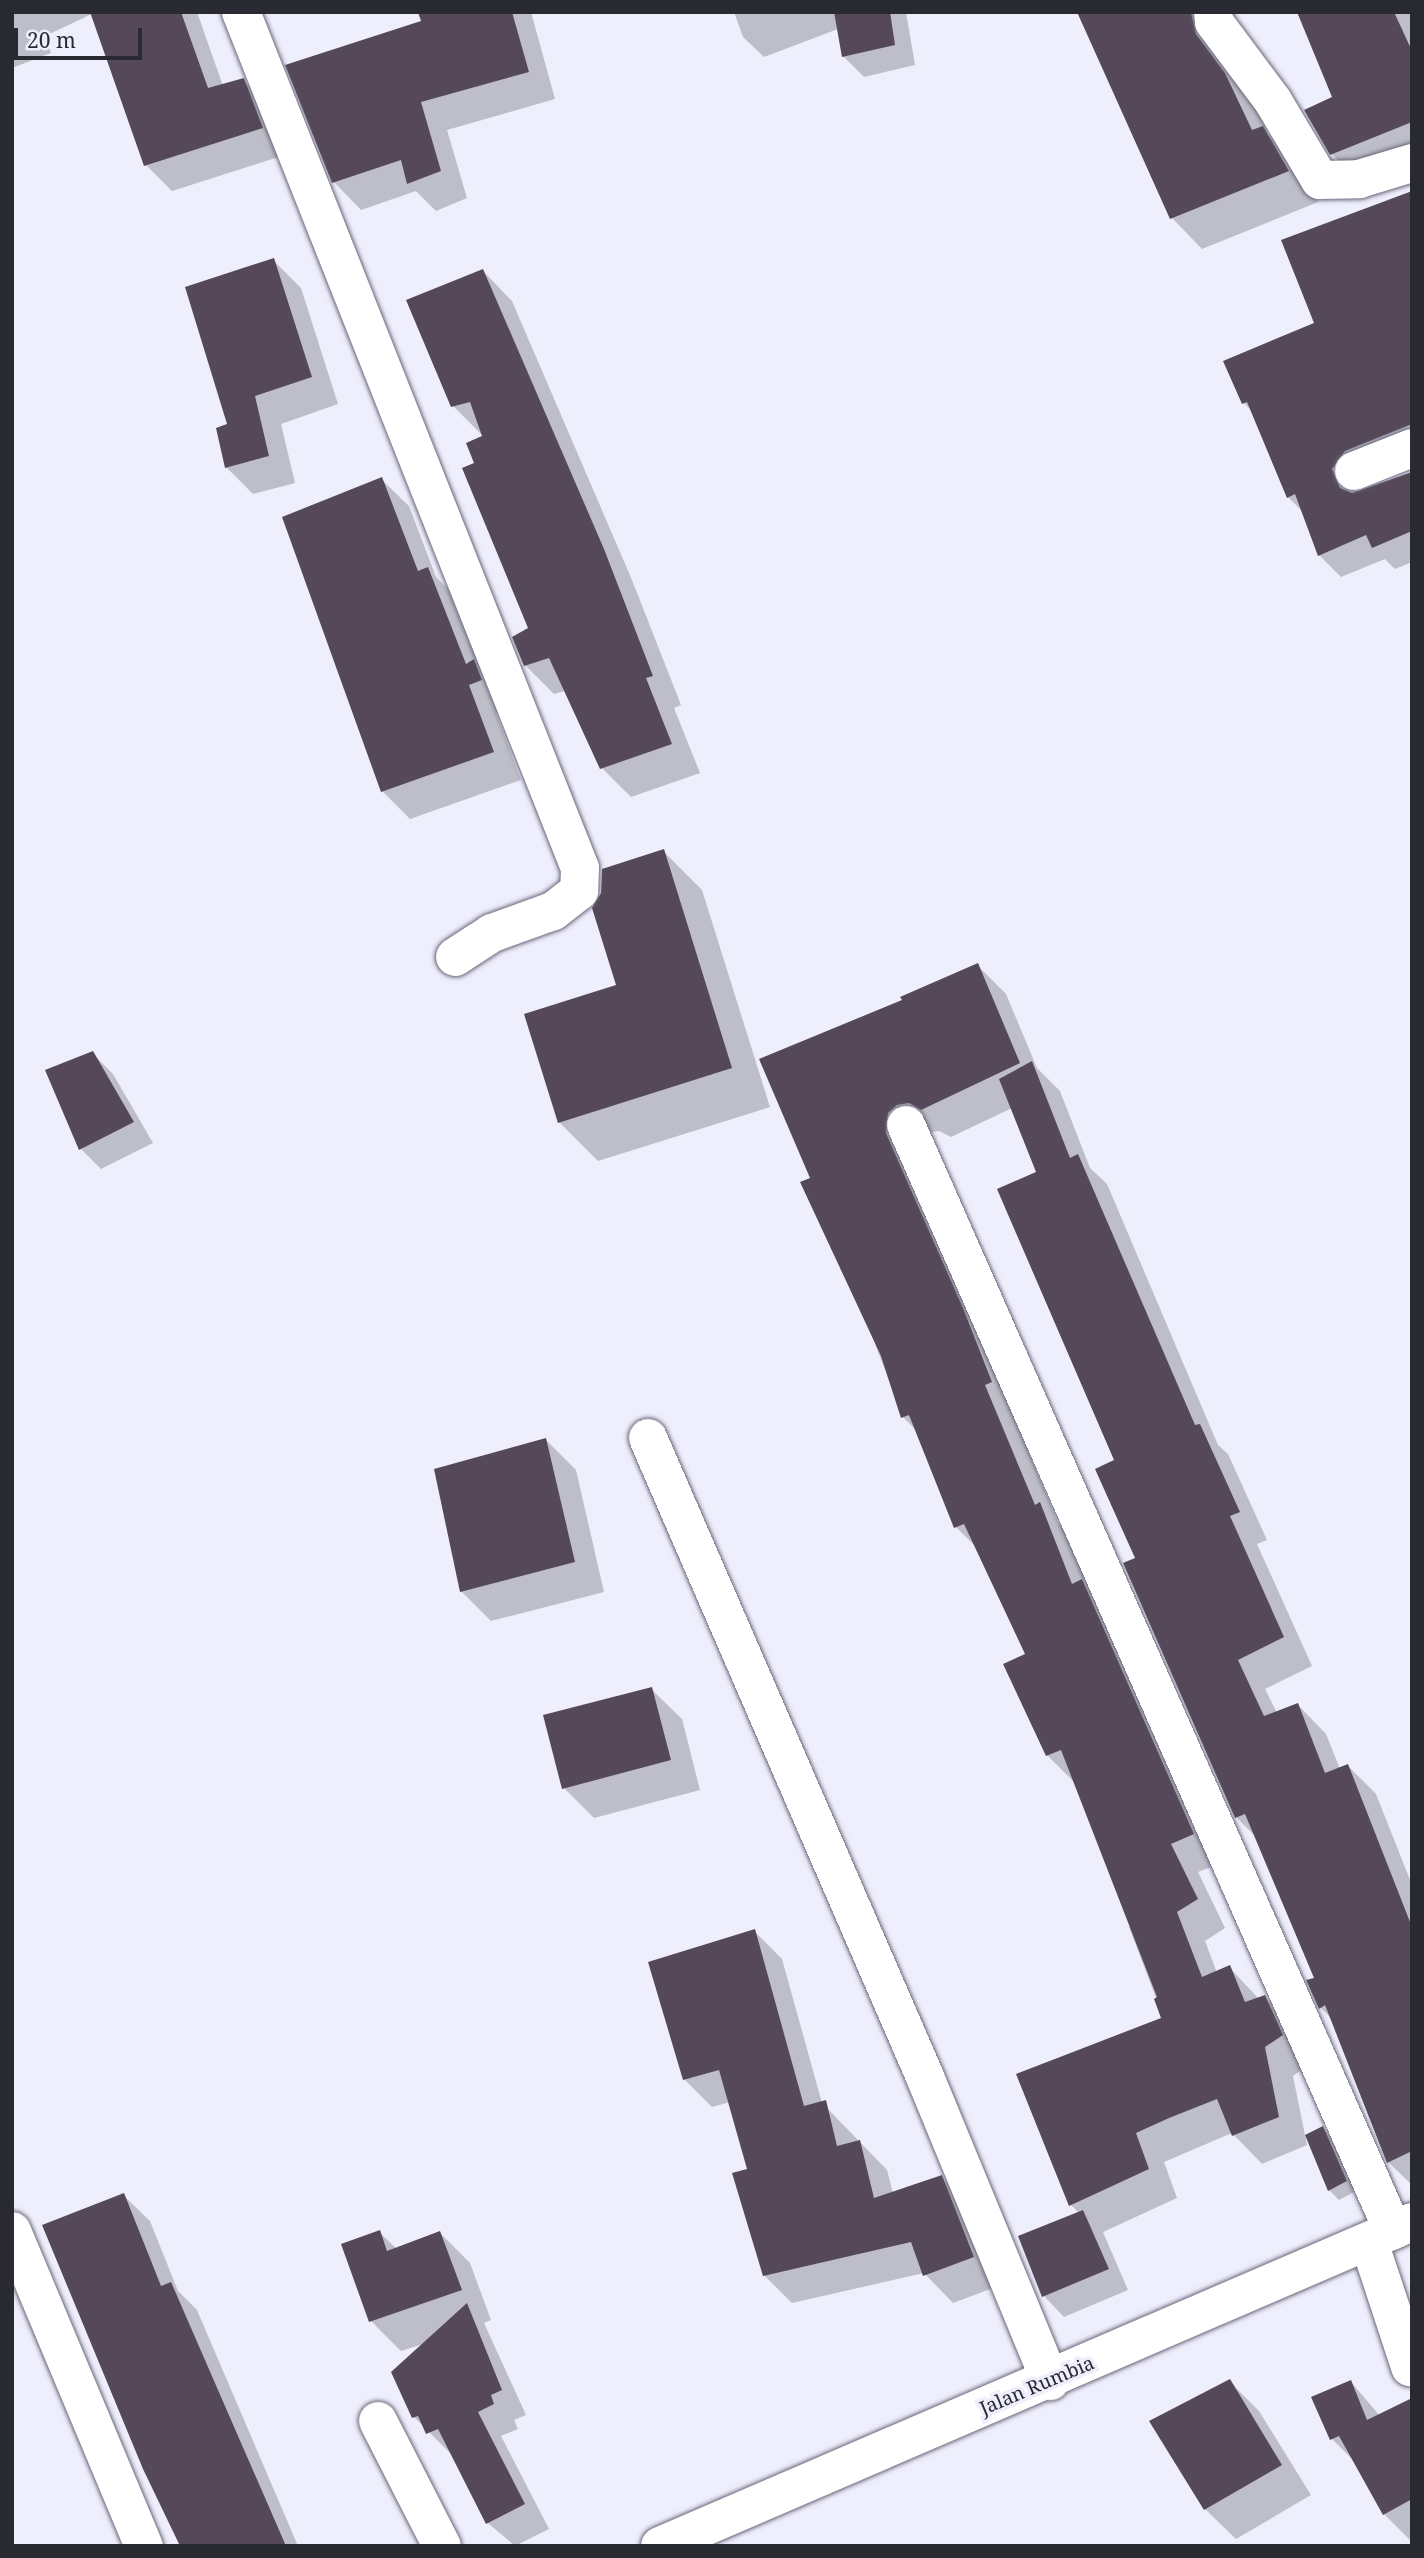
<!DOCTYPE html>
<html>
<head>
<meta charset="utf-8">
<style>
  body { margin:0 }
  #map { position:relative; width:1424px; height:2558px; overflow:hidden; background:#eeeefc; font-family:"Noto Serif",serif }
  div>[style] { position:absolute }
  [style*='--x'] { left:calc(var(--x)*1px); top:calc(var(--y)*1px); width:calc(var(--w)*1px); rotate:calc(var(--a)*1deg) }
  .shadow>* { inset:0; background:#0003 }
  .building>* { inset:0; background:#554858 }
  .roads { filter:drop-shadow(0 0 2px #67677a) drop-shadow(0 0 2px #67677a) }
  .street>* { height:38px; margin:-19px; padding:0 19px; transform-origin:19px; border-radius:19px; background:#fff }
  span { translate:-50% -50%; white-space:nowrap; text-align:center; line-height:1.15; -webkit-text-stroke:7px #eeeefc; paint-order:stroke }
  .street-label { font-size:19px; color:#292931 }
  .frame { position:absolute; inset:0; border:14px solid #292931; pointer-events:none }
  .scale { position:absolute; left:14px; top:28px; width:128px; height:32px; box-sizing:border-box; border:4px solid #292931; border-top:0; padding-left:9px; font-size:21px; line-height:24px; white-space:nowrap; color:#292931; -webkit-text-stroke:5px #eeeefc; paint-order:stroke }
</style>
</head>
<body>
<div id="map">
  <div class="shadow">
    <i style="clip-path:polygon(12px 12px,197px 12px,223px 86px,243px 80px,269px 106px,288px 154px,172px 191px,146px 165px,92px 14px,45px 36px,51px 53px,12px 68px)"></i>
    <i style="clip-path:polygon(420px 12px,531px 12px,555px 99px,447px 130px,467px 198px,436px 211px,416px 191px,361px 210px,334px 182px,424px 22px)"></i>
    <i style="clip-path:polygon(734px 12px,906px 12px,915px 65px,864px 77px,843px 56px,838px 29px,764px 57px,743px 37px)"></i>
    <i style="clip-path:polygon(1081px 12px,1218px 12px,1268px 134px,1292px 158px,1318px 202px,1202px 249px,1172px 218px)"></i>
    <i style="clip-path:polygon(1299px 12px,1412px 12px,1412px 158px,1358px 180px,1332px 154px,1334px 98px)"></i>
    <i style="clip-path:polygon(1412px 193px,1412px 457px,1367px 473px,1354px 490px,1362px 493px,1412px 473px,1412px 562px,1395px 569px,1385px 559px,1341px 577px,1319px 555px,1304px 513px,1288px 497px,1253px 412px,1244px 403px,1316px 324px)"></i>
    <i style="clip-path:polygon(273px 260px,301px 288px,338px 404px,281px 424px,295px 483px,253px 494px,226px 467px,230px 425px)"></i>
    <i style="clip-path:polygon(483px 271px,512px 301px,632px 580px,681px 705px,674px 708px,700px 773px,631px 797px,602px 768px,565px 691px,554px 694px,525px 665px,530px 629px,477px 463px,484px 437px,453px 406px)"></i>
    <i style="clip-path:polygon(381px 479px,409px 506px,436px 577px,456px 597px,509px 708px,496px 713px,521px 780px,410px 819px,382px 791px)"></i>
    <i style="clip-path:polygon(663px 851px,702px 890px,770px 1107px,598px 1161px,559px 1122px,618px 986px)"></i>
    <i style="clip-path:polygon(977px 965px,1006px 994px,1037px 1068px,1060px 1091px,1090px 1168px,1107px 1184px,1218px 1445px,1228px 1454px,1267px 1540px,1257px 1544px,1312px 1666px,1265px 1689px,1277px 1713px,1298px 1705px,1326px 1734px,1340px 1769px,1348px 1766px,1376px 1794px,1412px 1885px,1412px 2185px,1388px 2162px,1334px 2021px,1321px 2008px,1309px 1981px,1316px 1979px,1257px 1838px,1236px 1817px,1138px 1559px,1116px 1461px,1039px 1173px,1012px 1108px,951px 1137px,939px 1131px,925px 1133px,1013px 1414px,1058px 1523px,1068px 1533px,1222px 1863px,1198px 1872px,1225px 1928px,1205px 1941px,1217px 1973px,1229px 1967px,1259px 1999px,1265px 1997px,1293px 2026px,1310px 2064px,1293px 2076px,1307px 2145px,1262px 2164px,1232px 2133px,1164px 2162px,1177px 2198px,1103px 2232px,1128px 2290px,1064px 2317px,1044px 2296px,1020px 2237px,1079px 2213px,1071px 2205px,1164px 2019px,1129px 1927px,1133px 1925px,1076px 1784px,1047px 1755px,1027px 1655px,978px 1549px,956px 1527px,918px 1432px,903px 1417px,812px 1179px,904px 1001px)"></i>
    <i style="clip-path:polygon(92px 1053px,113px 1074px,153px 1143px,101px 1169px,81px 1149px)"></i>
    <i style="clip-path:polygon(546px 1440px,576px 1470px,604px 1592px,491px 1621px,461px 1591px)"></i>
    <i style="clip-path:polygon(651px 1689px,682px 1719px,700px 1790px,594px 1818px,564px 1788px)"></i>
    <i style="clip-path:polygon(754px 1931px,782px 1959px,822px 2103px,887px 2170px,893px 2193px,941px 2177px,969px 2205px,1001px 2285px,953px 2303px,924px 2273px,792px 2303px,764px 2275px,749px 2171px,730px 2102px,712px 2107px,684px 2079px)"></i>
    <i style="clip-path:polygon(1323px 2128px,1333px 2138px,1356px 2191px,1339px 2200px,1329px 2190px)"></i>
    <i style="clip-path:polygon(123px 2195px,150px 2221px,178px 2291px,197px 2310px,298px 2546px,181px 2546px)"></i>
    <i style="clip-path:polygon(379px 2232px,397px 2249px,440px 2233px,470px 2263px,491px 2320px,484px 2323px,526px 2415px,514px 2420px,518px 2429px,501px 2436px,549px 2529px,515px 2546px,488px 2523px,454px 2457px,414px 2417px,426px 2343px,401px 2351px,371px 2321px)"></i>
    <i style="clip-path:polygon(1229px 2381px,1259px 2411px,1311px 2495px,1236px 2539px,1205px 2509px)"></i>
    <i style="clip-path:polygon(1351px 2382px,1380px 2416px,1412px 2400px,1411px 2541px,1384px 2514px,1357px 2464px,1332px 2439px,1313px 2398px)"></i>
  </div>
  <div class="building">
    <i style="clip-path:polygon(90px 12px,181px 12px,208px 88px,244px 78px,263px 128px,144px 166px)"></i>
    <i style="clip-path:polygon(418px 12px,512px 12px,529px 72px,421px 102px,441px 171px,407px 184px,401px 160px,332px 183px,285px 65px,421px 21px)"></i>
    <i style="clip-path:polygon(834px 12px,890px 12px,895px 45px,842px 57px)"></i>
    <i style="clip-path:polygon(1077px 12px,1191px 12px,1196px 34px,1225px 73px,1252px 130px,1263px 126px,1289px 171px,1170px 219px)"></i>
    <i style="clip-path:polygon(1297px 12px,1394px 12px,1412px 51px,1412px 122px,1330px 155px,1304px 110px,1332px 97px)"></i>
    <i style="clip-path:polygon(1412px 191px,1412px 424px,1345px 451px,1332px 469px,1340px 488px,1352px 493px,1412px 472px,1412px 531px,1372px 548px,1366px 535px,1318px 556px,1295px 494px,1287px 498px,1247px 402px,1242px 404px,1223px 361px,1314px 323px,1281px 240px)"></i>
    <i style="clip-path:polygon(274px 258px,312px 377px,255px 396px,269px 456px,225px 468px,216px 428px,227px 424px,185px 287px)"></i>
    <i style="clip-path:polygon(483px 269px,604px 549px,653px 676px,646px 678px,672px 744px,600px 769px,549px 658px,524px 666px,512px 637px,528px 628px,462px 468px,474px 463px,466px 443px,482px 436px,470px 402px,451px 407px,406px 300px)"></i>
    <i style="clip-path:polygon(382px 477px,418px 571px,428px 567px,466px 664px,474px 659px,482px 680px,469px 685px,494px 752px,381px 792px,282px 517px)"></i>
    <i style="clip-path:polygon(664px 849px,732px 1068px,558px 1123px,524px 1014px,616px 985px,592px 908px,601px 893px,602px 869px)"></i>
    <i style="clip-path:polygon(978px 963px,1020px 1063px,921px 1110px,909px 1103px,897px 1105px,888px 1113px,886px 1133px,963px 1308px,992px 1382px,985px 1385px,1035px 1505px,1040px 1502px,1072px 1584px,1082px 1579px,1194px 1834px,1171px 1844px,1198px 1899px,1177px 1912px,1202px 1977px,1230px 1965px,1245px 2002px,1265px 1995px,1283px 2035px,1265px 2047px,1279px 2117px,1232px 2136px,1217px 2099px,1169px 2118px,1136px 2133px,1149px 2169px,1069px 2206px,1016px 2074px,1161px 2018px,1154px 1999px,1157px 1997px,1061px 1750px,1046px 1756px,1003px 1664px,1025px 1654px,964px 1524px,954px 1528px,909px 1415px,901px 1418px,881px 1356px,800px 1182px,810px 1178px,759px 1059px,902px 1000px,900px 997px)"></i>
    <i style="clip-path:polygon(93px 1051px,134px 1122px,79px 1150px,45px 1070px)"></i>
    <i style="clip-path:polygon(1032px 1061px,1070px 1158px,1078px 1154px,1195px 1425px,1200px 1424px,1240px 1512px,1230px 1516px,1284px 1637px,1238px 1660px,1264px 1716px,1298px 1703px,1325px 1773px,1348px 1764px,1412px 1927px,1412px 2151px,1387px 2163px,1325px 2005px,1319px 2009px,1306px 1980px,1314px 1978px,1245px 1814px,1235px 1818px,1123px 1563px,1135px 1558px,1095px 1469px,1114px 1460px,997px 1189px,1036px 1172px,999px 1079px)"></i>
    <i style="clip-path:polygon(546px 1438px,575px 1562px,460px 1592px,434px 1469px)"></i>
    <i style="clip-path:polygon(652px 1687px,671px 1760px,562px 1789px,543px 1715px)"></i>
    <i style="clip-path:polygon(755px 1929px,804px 2106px,826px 2100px,837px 2146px,860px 2140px,874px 2198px,942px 2175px,974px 2257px,923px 2276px,911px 2242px,763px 2276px,732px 2173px,747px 2169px,719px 2070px,683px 2080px,648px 1962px)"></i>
    <i style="clip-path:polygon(1323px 2126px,1347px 2181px,1328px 2191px,1305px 2135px)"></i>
    <i style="clip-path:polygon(124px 2193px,161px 2286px,171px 2282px,286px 2546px,180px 2546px,143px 2469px,42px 2225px)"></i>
    <i style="clip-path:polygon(1083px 2210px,1109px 2269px,1042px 2297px,1018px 2236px)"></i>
    <i style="clip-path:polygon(380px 2230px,387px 2251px,440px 2231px,462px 2290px,369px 2322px,341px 2244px)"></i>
    <i style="clip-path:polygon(467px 2303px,502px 2390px,491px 2395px,494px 2404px,478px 2412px,525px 2504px,486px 2524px,438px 2429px,426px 2434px,418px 2416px,412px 2418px,391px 2372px)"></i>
    <i style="clip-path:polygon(1230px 2379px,1282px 2465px,1204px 2510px,1149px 2421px)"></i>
    <i style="clip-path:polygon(1351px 2380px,1367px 2420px,1412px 2398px,1412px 2499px,1383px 2515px,1339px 2436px,1330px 2440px,1311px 2397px)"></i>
  </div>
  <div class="roads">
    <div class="street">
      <i style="--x:241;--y:12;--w:921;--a:68.4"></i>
      <i style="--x:580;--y:868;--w:23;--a:92"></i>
      <i style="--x:579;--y:891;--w:33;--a:142"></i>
      <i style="--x:553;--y:911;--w:65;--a:160.2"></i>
      <i style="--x:492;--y:933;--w:44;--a:147"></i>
      <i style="--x:1213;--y:12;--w:10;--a:84"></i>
      <i style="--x:1214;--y:22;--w:99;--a:53.2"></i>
      <i style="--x:1273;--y:101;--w:92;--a:59.3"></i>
      <i style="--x:1320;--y:180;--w:39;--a:-1"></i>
      <i style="--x:1359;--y:179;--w:55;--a:-16.8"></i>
      <i style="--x:1354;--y:471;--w:62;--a:-21.6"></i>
      <i style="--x:906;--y:1125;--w:1208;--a:66.23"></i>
      <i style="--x:648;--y:1438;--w:696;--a:66.56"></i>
      <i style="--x:925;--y:2077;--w:329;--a:67.6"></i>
      <i style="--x:12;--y:2231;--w:342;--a:67.3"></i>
      <i style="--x:1369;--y:2242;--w:132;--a:71.8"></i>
      <i style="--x:378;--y:2421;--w:140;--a:62.9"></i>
      <i style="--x:660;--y:2546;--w:819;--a:-23.31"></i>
    </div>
  </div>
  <div class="street-label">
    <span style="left:1037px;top:2386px;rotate:-23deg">Jalan Rumbia</span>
  </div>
  <div class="frame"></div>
  <div class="scale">20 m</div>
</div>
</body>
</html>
